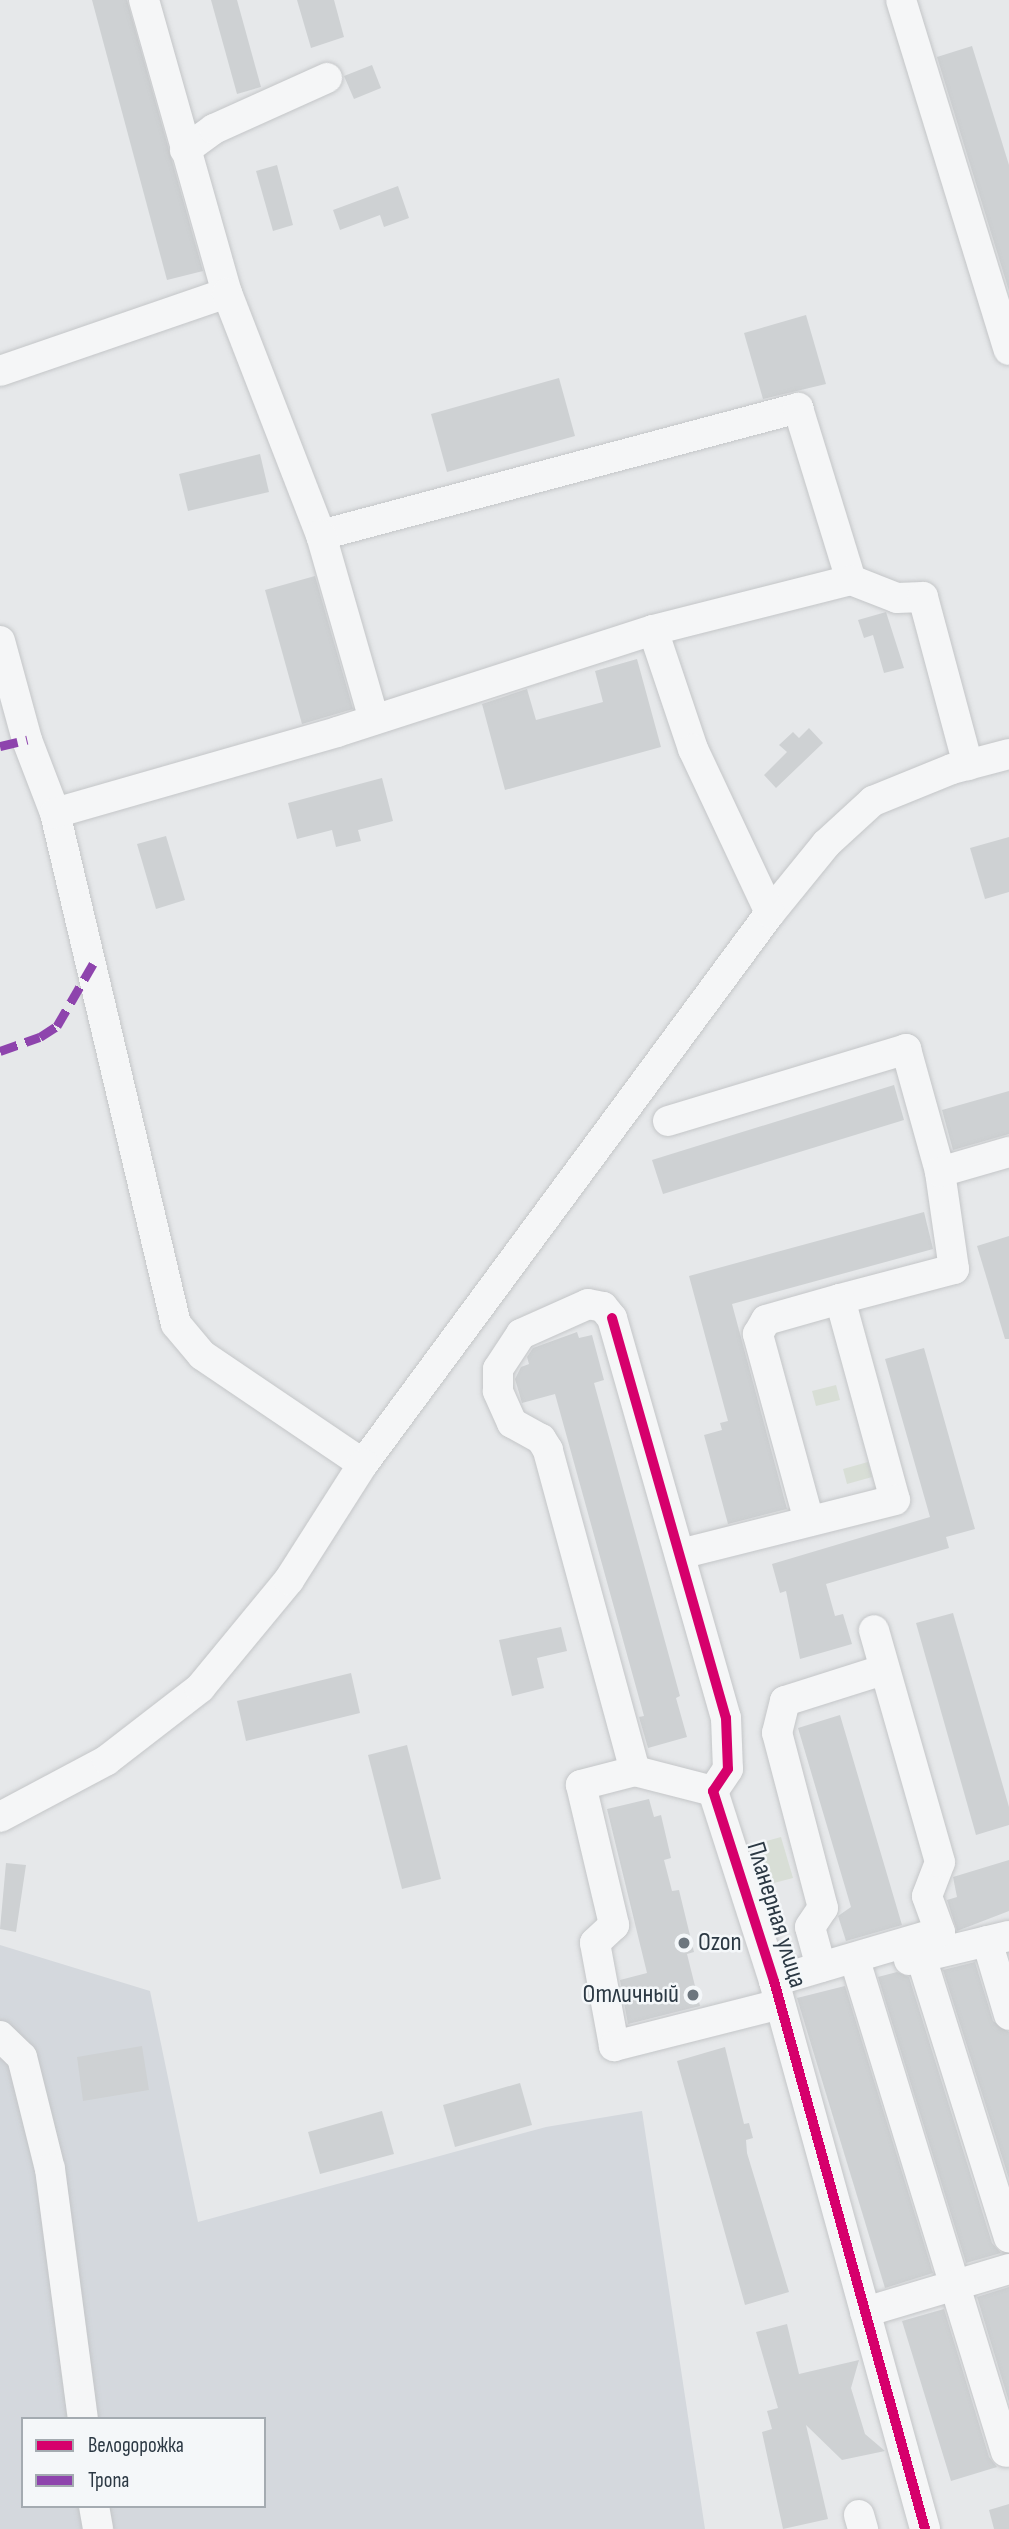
<!DOCTYPE html>
<html>
<head>
<meta charset="utf-8">
<style>
  body { margin:0 }
  #map { position:relative; width:1009px; height:2529px; overflow:hidden; background:#e6e8ea; font-family:"Sofia Sans Condensed",sans-serif }
  div>[style] { position:absolute }
  [style*='--x'] { left:calc(var(--x)*1px); top:calc(var(--y)*1px); width:calc(var(--w)*1px); rotate:calc(var(--a)*1deg) }
  .built>* { inset:0; background:#d4d8dd }
  .green>* { inset:0; background:#d8ded6 }
  .building>* { inset:0; background:#ced1d3 }
  .roads { filter:drop-shadow(0 0 2px #c4c6c8) drop-shadow(0 0 2px #c4c6c8) }
  .minor>* { height:30px; margin:-15px; padding:0 15px; transform-origin:15px; border-radius:15px; background:#f5f6f7 }
  .quiet>* { height:9px; margin-top:-4.5px; transform-origin:0; background:repeating-linear-gradient(90deg,#8e44ad 0 18px,transparent 0 27px) }
  .cycleway>* { height:10px; margin:-5px; padding:0 5px; transform-origin:5px; border-radius:5px; background:#d6006c }
  .dots>* { width:19px; height:19px; translate:-50% -50%; box-sizing:border-box; border:4px solid #f4f7f9; border-radius:50% }
  span { translate:-50% -50%; white-space:nowrap; text-align:center; line-height:1.15; -webkit-text-stroke:5px #f4f7f9; paint-order:stroke }
  .street-label { font-size:26px; color:#2c3944 }
  .poi-label { font-size:26px; color:#2c3944 }
  .left { translate:0 -50%; text-align:left }
  .right { translate:-100% -50%; text-align:right }
  .legend { position:absolute; left:21px; top:2417px; width:245px; height:91px; box-sizing:border-box; background:#f4f7f9; border:2px solid #a4abb1; margin:0; padding:9px 12px; list-style:none; font-size:21px; color:#2c3944 }
  .legend li { display:flex; align-items:center; gap:14px; height:35px }
  .legend b { width:35px; border:2px solid #a4abb1 }
</style>
</head>
<body>
<div id="map">
  <div class="built">
    <i style="clip-path:polygon(evenodd,0 1945px,150px 1991px,198px 2222px,546px 2127px,642px 2111px,705px 2529px,0 2529px,0 1945px,23px 2419px,264px 2419px,264px 2506px,23px 2506px,23px 2419px)"></i>
  </div>
  <div class="green">
    <i style="clip-path:polygon(836px 1385px,840px 1400px,816px 1406px,812px 1391px)"></i>
    <i style="clip-path:polygon(868px 1462px,872px 1477px,847px 1484px,843px 1469px)"></i>
    <i style="clip-path:polygon(781px 1837px,793px 1878px,770px 1884px,759px 1843px)"></i>
  </div>
  <div class="building">
    <i style="clip-path:polygon(92px 0,127px 0,203px 271px,167px 280px)"></i>
    <i style="clip-path:polygon(211px 0,237px 0,261px 87px,237px 94px)"></i>
    <i style="clip-path:polygon(297px 0,334px 0,344px 37px,311px 48px)"></i>
    <i style="clip-path:polygon(972px 46px,1009px 165px,1009px 291px,937px 57px)"></i>
    <i style="clip-path:polygon(372px 65px,381px 88px,354px 99px,344px 76px)"></i>
    <i style="clip-path:polygon(277px 165px,293px 225px,273px 231px,256px 171px)"></i>
    <i style="clip-path:polygon(398px 186px,409px 218px,384px 227px,380px 215px,340px 230px,333px 210px)"></i>
    <i style="clip-path:polygon(806px 315px,826px 384px,763px 399px,744px 333px)"></i>
    <i style="clip-path:polygon(559px 378px,575px 436px,447px 472px,431px 414px)"></i>
    <i style="clip-path:polygon(260px 454px,269px 492px,188px 511px,179px 474px)"></i>
    <i style="clip-path:polygon(315px 576px,353px 709px,302px 724px,265px 590px)"></i>
    <i style="clip-path:polygon(886px 612px,904px 668px,884px 673px,873px 635px,864px 638px,858px 620px)"></i>
    <i style="clip-path:polygon(637px 659px,661px 747px,505px 790px,482px 704px,527px 689px,536px 720px,603px 702px,595px 671px)"></i>
    <i style="clip-path:polygon(809px 728px,823px 743px,776px 788px,764px 775px,787px 752px,779px 745px,793px 732px,799px 738px)"></i>
    <i style="clip-path:polygon(382px 778px,393px 821px,358px 830px,361px 841px,336px 847px,332px 830px,297px 839px,288px 803px)"></i>
    <i style="clip-path:polygon(166px 836px,185px 900px,156px 909px,137px 844px)"></i>
    <i style="clip-path:polygon(1009px 837px,1009px 892px,985px 899px,970px 848px)"></i>
    <i style="clip-path:polygon(894px 1085px,904px 1120px,663px 1194px,652px 1160px)"></i>
    <i style="clip-path:polygon(1009px 1091px,1009px 1134px,953px 1150px,942px 1110px)"></i>
    <i style="clip-path:polygon(924px 1212px,933px 1249px,732px 1304px,787px 1509px,728px 1524px,704px 1435px,722px 1430px,720px 1423px,728px 1421px,689px 1276px)"></i>
    <i style="clip-path:polygon(1009px 1236px,1009px 1339px,1005px 1339px,977px 1246px)"></i>
    <i style="clip-path:polygon(577px 1332px,579px 1338px,592px 1335px,604px 1380px,594px 1383px,680px 1696px,676px 1698px,687px 1737px,648px 1748px,639px 1717px,644px 1716px,555px 1394px,522px 1403px,515px 1379px,521px 1367px,529px 1364px,527px 1357px,533px 1348px)"></i>
    <i style="clip-path:polygon(924px 1348px,975px 1529px,946px 1537px,949px 1548px,826px 1584px,835px 1616px,843px 1614px,852px 1644px,800px 1659px,786px 1591px,780px 1593px,772px 1564px,930px 1517px,885px 1359px)"></i>
    <i style="clip-path:polygon(953px 1613px,1009px 1807px,1009px 1825px,976px 1835px,916px 1623px)"></i>
    <i style="clip-path:polygon(561px 1627px,567px 1651px,537px 1658px,544px 1688px,512px 1696px,499px 1640px)"></i>
    <i style="clip-path:polygon(351px 1673px,360px 1713px,246px 1741px,237px 1701px)"></i>
    <i style="clip-path:polygon(840px 1715px,902px 1925px,846px 1941px,838px 1916px,851px 1907px,798px 1728px)"></i>
    <i style="clip-path:polygon(407px 1745px,441px 1879px,402px 1889px,368px 1755px)"></i>
    <i style="clip-path:polygon(649px 1799px,654px 1817px,661px 1815px,671px 1858px,664px 1860px,672px 1891px,679px 1890px,694px 1952px,687px 1954px,700px 2006px,628px 2024px,620px 1980px,647px 1973px,607px 1809px)"></i>
    <i style="clip-path:polygon(1009px 1860px,1009px 1911px,957px 1931px,947px 1900px,957px 1897px,953px 1877px)"></i>
    <i style="clip-path:polygon(6px 1863px,26px 1865px,16px 1932px,0 1929px)"></i>
    <i style="clip-path:polygon(975px 1962px,993px 2021px,1009px 2032px,1009px 2179px,943px 1970px)"></i>
    <i style="clip-path:polygon(897px 1972px,909px 1977px,992px 2243px,1001px 2253px,966px 2263px,878px 1977px)"></i>
    <i style="clip-path:polygon(845px 1986px,933px 2273px,885px 2288px,797px 1998px)"></i>
    <i style="clip-path:polygon(142px 2046px,149px 2090px,83px 2101px,77px 2057px)"></i>
    <i style="clip-path:polygon(725px 2047px,744px 2124px,749px 2123px,753px 2138px,746px 2140px,747px 2153px,789px 2292px,745px 2305px,677px 2061px)"></i>
    <i style="clip-path:polygon(520px 2083px,532px 2125px,455px 2147px,443px 2105px)"></i>
    <i style="clip-path:polygon(382px 2111px,394px 2154px,320px 2174px,308px 2132px)"></i>
    <i style="clip-path:polygon(1009px 2287px,1009px 2402px,977px 2297px)"></i>
    <i style="clip-path:polygon(944px 2309px,989px 2457px,997px 2467px,951px 2481px,902px 2321px)"></i>
    <i style="clip-path:polygon(787px 2324px,799px 2374px,859px 2360px,851px 2388px,865px 2434px,885px 2451px,842px 2460px,806px 2425px,828px 2519px,783px 2529px,762px 2432px,772px 2429px,767px 2411px,778px 2408px,756px 2332px)"></i>
    <i style="clip-path:polygon(1009px 2504px,1009px 2529px,994px 2529px,989px 2510px)"></i>
  </div>
  <div class="roads">
    <div class="minor">
      <i style="--x:144;--y:0;--w:305;--a:74.2"></i>
      <i style="--x:901;--y:0;--w:366;--a:72.9"></i>
      <i style="--x:185;--y:150;--w:36;--a:-36"></i>
      <i style="--x:214;--y:129;--w:124;--a:-24.3"></i>
      <i style="--x:0;--y:371;--w:240;--a:-19"></i>
      <i style="--x:227;--y:293;--w:260;--a:68.8"></i>
      <i style="--x:321;--y:535;--w:494;--a:-14.9"></i>
      <i style="--x:798;--y:408;--w:180;--a:72.9"></i>
      <i style="--x:851;--y:580;--w:204;--a:165.8"></i>
      <i style="--x:321;--y:535;--w:192;--a:74"></i>
      <i style="--x:851;--y:580;--w:49;--a:21.4"></i>
      <i style="--x:897;--y:598;--w:26;--a:-2"></i>
      <i style="--x:923;--y:597;--w:174;--a:75"></i>
      <i style="--x:0;--y:641;--w:103;--a:74.7"></i>
      <i style="--x:27;--y:740;--w:78;--a:69"></i>
      <i style="--x:55;--y:813;--w:525;--a:76.68"></i>
      <i style="--x:176;--y:1324;--w:40;--a:50"></i>
      <i style="--x:202;--y:1355;--w:194;--a:34.1"></i>
      <i style="--x:363;--y:1464;--w:685;--a:-53.55"></i>
      <i style="--x:770;--y:913;--w:89;--a:-50.9"></i>
      <i style="--x:826;--y:844;--w:64;--a:-42.5"></i>
      <i style="--x:873;--y:801;--w:85;--a:-22.1"></i>
      <i style="--x:952;--y:769;--w:59;--a:-14.7"></i>
      <i style="--x:55;--y:813;--w:293;--a:-16"></i>
      <i style="--x:337;--y:732;--w:332;--a:-17.9"></i>
      <i style="--x:653;--y:630;--w:126;--a:71.4"></i>
      <i style="--x:693;--y:749;--w:181;--a:64.8"></i>
      <i style="--x:668;--y:1121;--w:249;--a:-16.8"></i>
      <i style="--x:906;--y:1049;--w:128;--a:74.5"></i>
      <i style="--x:940;--y:1172;--w:98;--a:81.8"></i>
      <i style="--x:954;--y:1269;--w:118;--a:165.3"></i>
      <i style="--x:840;--y:1299;--w:208;--a:74.7"></i>
      <i style="--x:895;--y:1500;--w:222;--a:165.9"></i>
      <i style="--x:940;--y:1172;--w:72;--a:-16.2"></i>
      <i style="--x:809;--y:1521;--w:194;--a:-105.3"></i>
      <i style="--x:758;--y:1334;--w:16;--a:-60"></i>
      <i style="--x:766;--y:1320;--w:77;--a:-15.8"></i>
      <i style="--x:635;--y:1771;--w:333;--a:-105.2"></i>
      <i style="--x:548;--y:1450;--w:13;--a:-122"></i>
      <i style="--x:541;--y:1439;--w:33;--a:-151"></i>
      <i style="--x:512;--y:1423;--w:35;--a:-114"></i>
      <i style="--x:498;--y:1391;--w:22;--a:-90"></i>
      <i style="--x:498;--y:1369;--w:42;--a:-56.7"></i>
      <i style="--x:521;--y:1334;--w:73;--a:-24.1"></i>
      <i style="--x:588;--y:1304;--w:15;--a:11"></i>
      <i style="--x:603;--y:1307;--w:14;--a:51"></i>
      <i style="--x:612;--y:1318;--w:416;--a:74.1"></i>
      <i style="--x:726;--y:1718;--w:51;--a:87.8"></i>
      <i style="--x:728;--y:1769;--w:27;--a:124"></i>
      <i style="--x:713;--y:1791;--w:200;--a:72.2"></i>
      <i style="--x:774;--y:1981;--w:568;--a:74.59"></i>
      <i style="--x:713;--y:1791;--w:81;--a:-165.6"></i>
      <i style="--x:635;--y:1771;--w:56;--a:165.5"></i>
      <i style="--x:581;--y:1785;--w:144;--a:76.7"></i>
      <i style="--x:614;--y:1925;--w:26;--a:137"></i>
      <i style="--x:595;--y:1943;--w:105;--a:79.5"></i>
      <i style="--x:614;--y:2046;--w:171;--a:-14.2"></i>
      <i style="--x:0;--y:1817;--w:121;--a:-28"></i>
      <i style="--x:107;--y:1760;--w:118;--a:-37.7"></i>
      <i style="--x:200;--y:1688;--w:140;--a:-50.5"></i>
      <i style="--x:289;--y:1580;--w:138;--a:-57.5"></i>
      <i style="--x:987;--y:1941;--w:77;--a:73.4"></i>
      <i style="--x:921;--y:1957;--w:294;--a:72.6"></i>
      <i style="--x:909;--y:1960;--w:103;--a:-13.5"></i>
      <i style="--x:821;--y:1967;--w:41;--a:-105.4"></i>
      <i style="--x:810;--y:1927;--w:23;--a:-56"></i>
      <i style="--x:823;--y:1908;--w:181;--a:-104.7"></i>
      <i style="--x:777;--y:1733;--w:33;--a:-76"></i>
      <i style="--x:785;--y:1701;--w:103;--a:-17.6"></i>
      <i style="--x:858;--y:1970;--w:504;--a:72.93"></i>
      <i style="--x:774;--y:1981;--w:173;--a:-16.4"></i>
      <i style="--x:940;--y:1932;--w:38;--a:-110"></i>
      <i style="--x:927;--y:1896;--w:36;--a:-69"></i>
      <i style="--x:940;--y:1862;--w:241;--a:-105.9"></i>
      <i style="--x:0;--y:2036;--w:30;--a:44"></i>
      <i style="--x:22;--y:2057;--w:115;--a:76"></i>
      <i style="--x:50;--y:2169;--w:252;--a:82.5"></i>
      <i style="--x:865;--y:2312;--w:150;--a:-16.6"></i>
      <i style="--x:94;--y:2506;--w:23;--a:80"></i>
      <i style="--x:859;--y:2515;--w:15;--a:74"></i>
    </div>
  </div>
  <div class="quiet">
    <i style="--x:0;--y:746;--w:28;--a:-13"></i>
    <i style="--x:0;--y:1051;--w:42;--a:-19.3"></i>
    <i style="--x:40;--y:1037;--w:20;--a:-33"></i>
    <i style="--x:57;--y:1026;--w:72;--a:-59.9"></i>
  </div>
  <div class="cycleway">
    <i style="--x:612;--y:1318;--w:416;--a:74.1"></i>
    <i style="--x:726;--y:1718;--w:51;--a:87.8"></i>
    <i style="--x:728;--y:1769;--w:27;--a:124"></i>
    <i style="--x:713;--y:1791;--w:200;--a:72.2"></i>
    <i style="--x:774;--y:1981;--w:568;--a:74.59"></i>
  </div>
  <div class="dots">
    <i style="left:684px;top:1943px;background:#6d767e"></i>
    <i style="left:693px;top:1995px;background:#6d767e"></i>
  </div>
  <div class="street-label">
    <span style="left:776px;top:1915px;rotate:73deg">Планерная улица</span>
  </div>
  <div class="poi-label">
    <span class="left" style="left:698px;top:1943px">Ozon</span>
    <span class="right" style="left:679px;top:1995px">Отличный</span>
  </div>
  <ul class="legend">
  <li><b style="height:9px;background:#d6006c"></b>Велодорожка</li>
  <li><b style="height:9px;background:#8e44ad"></b>Тропа</li>
  </ul>
</div>
</body>
</html>
